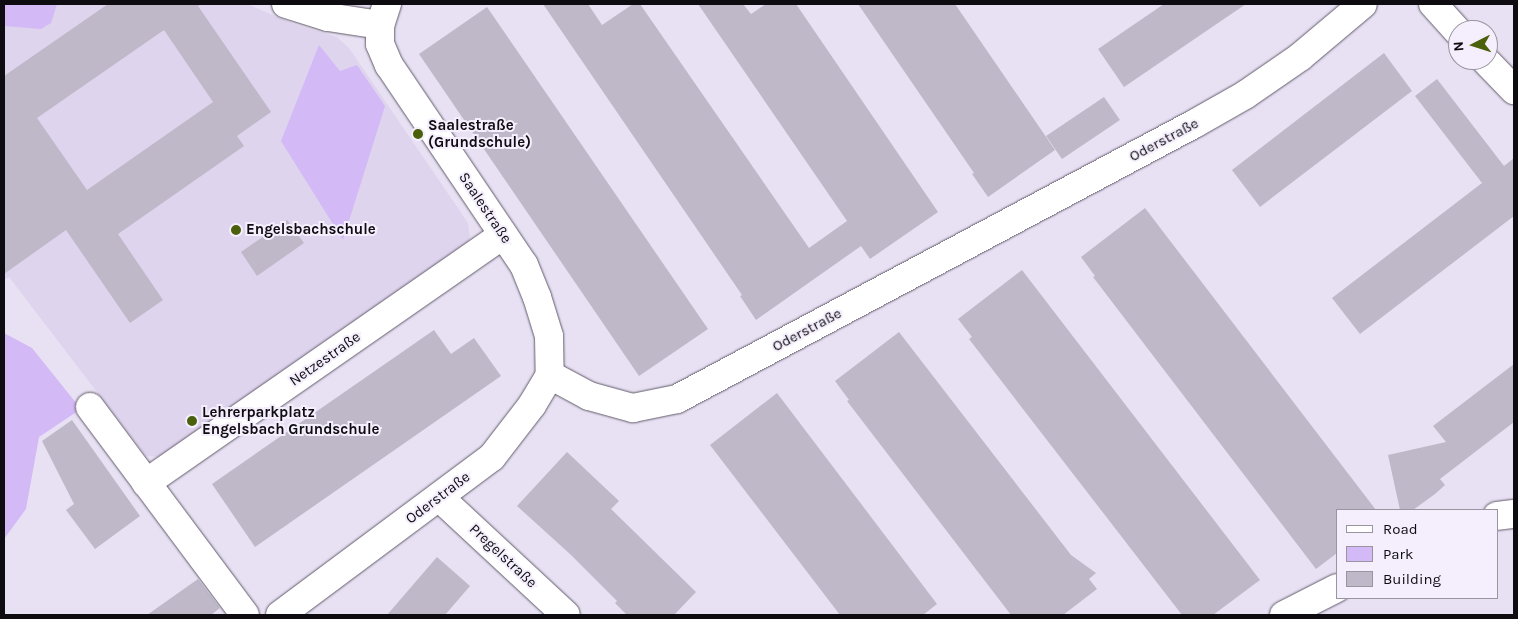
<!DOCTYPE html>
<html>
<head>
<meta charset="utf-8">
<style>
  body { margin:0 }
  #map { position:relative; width:1518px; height:619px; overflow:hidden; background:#e8e1f3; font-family:Karla,sans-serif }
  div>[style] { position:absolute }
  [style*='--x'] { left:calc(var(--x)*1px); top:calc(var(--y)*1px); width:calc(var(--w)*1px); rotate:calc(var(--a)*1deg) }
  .built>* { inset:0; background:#ded4ed }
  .green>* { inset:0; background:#d3b9f5 }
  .building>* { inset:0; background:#bfb8c9 }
  .roads { filter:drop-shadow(0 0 1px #625b6b) drop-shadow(0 0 1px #625b6b) }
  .minor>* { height:28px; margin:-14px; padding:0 14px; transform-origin:14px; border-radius:14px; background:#fff }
  .tertiary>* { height:28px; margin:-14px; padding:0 14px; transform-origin:14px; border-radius:14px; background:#fff }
  .dots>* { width:14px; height:14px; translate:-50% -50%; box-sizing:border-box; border:2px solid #f5effd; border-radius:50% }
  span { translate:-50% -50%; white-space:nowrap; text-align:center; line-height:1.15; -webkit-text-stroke:4px #f5effd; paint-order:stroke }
  .poi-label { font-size:15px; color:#0e0b11; font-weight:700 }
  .left { translate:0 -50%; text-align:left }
  .street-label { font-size:15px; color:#0e0b11 }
  .frame { position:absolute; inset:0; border:5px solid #0e0b11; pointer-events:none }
  .legend { position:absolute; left:1336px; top:509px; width:162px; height:90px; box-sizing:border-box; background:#f5effd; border:1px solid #99949f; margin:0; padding:6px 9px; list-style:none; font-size:15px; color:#0e0b11 }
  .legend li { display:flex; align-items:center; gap:10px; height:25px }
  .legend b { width:25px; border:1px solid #99949f }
  .north { position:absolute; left:1448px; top:20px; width:50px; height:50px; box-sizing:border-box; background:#f5effd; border:1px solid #99949f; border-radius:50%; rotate:265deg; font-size:14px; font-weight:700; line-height:20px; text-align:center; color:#0e0b11 }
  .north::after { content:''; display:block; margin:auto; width:18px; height:22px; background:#4a600b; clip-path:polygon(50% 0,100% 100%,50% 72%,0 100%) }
</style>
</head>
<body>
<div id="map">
  <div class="built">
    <i style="clip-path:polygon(4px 4px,247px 4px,296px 25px,337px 37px,349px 48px,468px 223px,470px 238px,460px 250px,165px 457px,146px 456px,9px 277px,4px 280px)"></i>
  </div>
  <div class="green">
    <i style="clip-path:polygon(4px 4px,57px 4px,51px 23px,41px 29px,4px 26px)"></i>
    <i style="clip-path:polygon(319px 45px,340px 71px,357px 65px,385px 106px,343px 240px,281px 141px)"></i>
    <i style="clip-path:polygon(4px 333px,32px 348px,81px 409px,39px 437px,26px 509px,4px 539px)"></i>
  </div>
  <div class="building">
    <i style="clip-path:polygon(evenodd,108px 4px,202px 4px,198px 6px,271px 112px,237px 136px,244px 146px,118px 234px,163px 300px,130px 323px,66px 230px,4px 274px,4px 76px,108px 4px,164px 30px,213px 102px,87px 190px,37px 118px,164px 30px)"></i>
    <i style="clip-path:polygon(543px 4px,588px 4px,602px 25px,633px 4px,640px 4px,809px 248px,847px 221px,698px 4px,743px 4px,751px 14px,766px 4px,796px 4px,938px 212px,870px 259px,861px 246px,756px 320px,740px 296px,742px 295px)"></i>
    <i style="clip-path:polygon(858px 4px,955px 4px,1055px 150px,988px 197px,972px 174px,974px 173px)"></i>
    <i style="clip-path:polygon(1164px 4px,1246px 4px,1124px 87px,1098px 49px)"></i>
    <i style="clip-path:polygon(487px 7px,708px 329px,639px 376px,419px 54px)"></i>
    <i style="clip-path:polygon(1384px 53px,1412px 91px,1260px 207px,1232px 170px)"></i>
    <i style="clip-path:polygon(1437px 79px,1504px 166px,1514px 158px,1514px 216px,1360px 334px,1332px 298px,1482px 183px,1415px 96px)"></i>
    <i style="clip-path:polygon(1104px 97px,1120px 120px,1062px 159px,1046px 136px)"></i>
    <i style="clip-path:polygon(1145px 208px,1376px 510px,1337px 510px,1337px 553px,1316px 569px,1093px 277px,1095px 276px,1081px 257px)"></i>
    <i style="clip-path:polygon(287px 220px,304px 243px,257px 276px,241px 252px)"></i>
    <i style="clip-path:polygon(1022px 270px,1260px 580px,1213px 615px,1182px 615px,969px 339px,972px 337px,958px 319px)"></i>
    <i style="clip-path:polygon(434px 330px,451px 354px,474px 338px,501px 376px,255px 547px,212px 484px)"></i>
    <i style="clip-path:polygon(899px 332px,1071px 555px,1096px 573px,1089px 579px,1097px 589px,1063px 615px,1011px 615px,847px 401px,849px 400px,835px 381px)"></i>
    <i style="clip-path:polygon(1514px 364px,1514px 422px,1440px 479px,1445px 485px,1435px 494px,1413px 510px,1400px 510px,1388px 455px,1446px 442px,1433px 426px)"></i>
    <i style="clip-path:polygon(777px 393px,937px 604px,923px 615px,840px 615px,710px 445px)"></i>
    <i style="clip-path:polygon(72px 420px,140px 516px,95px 549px,66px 510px,74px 504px,42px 441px)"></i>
    <i style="clip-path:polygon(567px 452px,619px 501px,611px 509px,696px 592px,674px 615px,627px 615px,615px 603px,617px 601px,570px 554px,517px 506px)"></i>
    <i style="clip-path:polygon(437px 557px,470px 586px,445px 615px,387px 615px)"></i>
    <i style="clip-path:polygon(198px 579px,220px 608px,211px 615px,147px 615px)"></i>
  </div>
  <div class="roads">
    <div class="minor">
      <i style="--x:286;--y:4;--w:44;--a:17.2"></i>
      <i style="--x:328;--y:17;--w:53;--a:8.7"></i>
      <i style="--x:387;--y:4;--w:22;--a:108"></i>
      <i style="--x:380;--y:25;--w:19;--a:90"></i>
      <i style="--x:380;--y:44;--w:23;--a:67"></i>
      <i style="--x:389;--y:65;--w:241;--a:56"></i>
      <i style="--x:524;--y:265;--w:35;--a:68"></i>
      <i style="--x:537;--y:297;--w:41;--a:72.9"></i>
      <i style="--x:549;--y:336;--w:39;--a:89"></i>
      <i style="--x:550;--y:375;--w:44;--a:28.3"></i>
      <i style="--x:589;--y:396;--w:46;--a:15.3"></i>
      <i style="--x:633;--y:408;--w:45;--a:-11.6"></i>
      <i style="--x:677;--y:399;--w:586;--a:-28.01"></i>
      <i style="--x:1194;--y:124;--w:59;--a:-29.6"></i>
      <i style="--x:1245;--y:95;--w:67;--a:-34.6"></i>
      <i style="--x:1300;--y:57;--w:82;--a:-40.1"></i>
      <i style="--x:90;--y:407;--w:259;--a:53.3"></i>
      <i style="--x:146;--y:483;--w:435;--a:-34.8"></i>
      <i style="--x:439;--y:497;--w:173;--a:42.9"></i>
      <i style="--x:1497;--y:516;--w:17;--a:-7"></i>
      <i style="--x:280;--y:615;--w:264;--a:-36.7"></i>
      <i style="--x:492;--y:457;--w:66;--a:-52.4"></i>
      <i style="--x:532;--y:405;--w:35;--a:-59"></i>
      <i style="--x:1284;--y:615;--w:59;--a:-27"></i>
    </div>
    <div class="tertiary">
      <i style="--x:1433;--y:4;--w:38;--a:48"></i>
      <i style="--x:1485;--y:60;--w:42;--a:46"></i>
    </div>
  </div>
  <div class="dots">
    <i style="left:418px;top:134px;background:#4a600b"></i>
    <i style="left:236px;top:230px;background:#4a600b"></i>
    <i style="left:192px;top:421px;background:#4a600b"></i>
  </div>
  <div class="poi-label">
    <span class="left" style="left:428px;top:134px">Saalestraße<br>(Grundschule)</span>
    <span class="left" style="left:246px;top:230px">Engelsbachschule</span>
    <span class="left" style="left:202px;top:421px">Lehrerparkplatz<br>Engelsbach Grundschule</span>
  </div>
  <div class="street-label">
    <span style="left:1164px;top:140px;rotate:-28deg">Oderstraße</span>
    <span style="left:485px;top:208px;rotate:56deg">Saalestraße</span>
    <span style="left:807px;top:330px;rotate:-28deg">Oderstraße</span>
    <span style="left:325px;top:359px;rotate:-35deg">Netzestraße</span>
    <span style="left:438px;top:498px;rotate:-37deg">Oderstraße</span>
    <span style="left:503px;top:556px;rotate:43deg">Pregelstraße</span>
  </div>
  <div class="frame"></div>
  <ul class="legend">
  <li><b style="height:6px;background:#fff"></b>Road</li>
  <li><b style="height:14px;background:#d3b9f5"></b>Park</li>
  <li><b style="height:14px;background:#bfb8c9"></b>Building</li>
  </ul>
  <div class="north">N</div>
</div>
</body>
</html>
